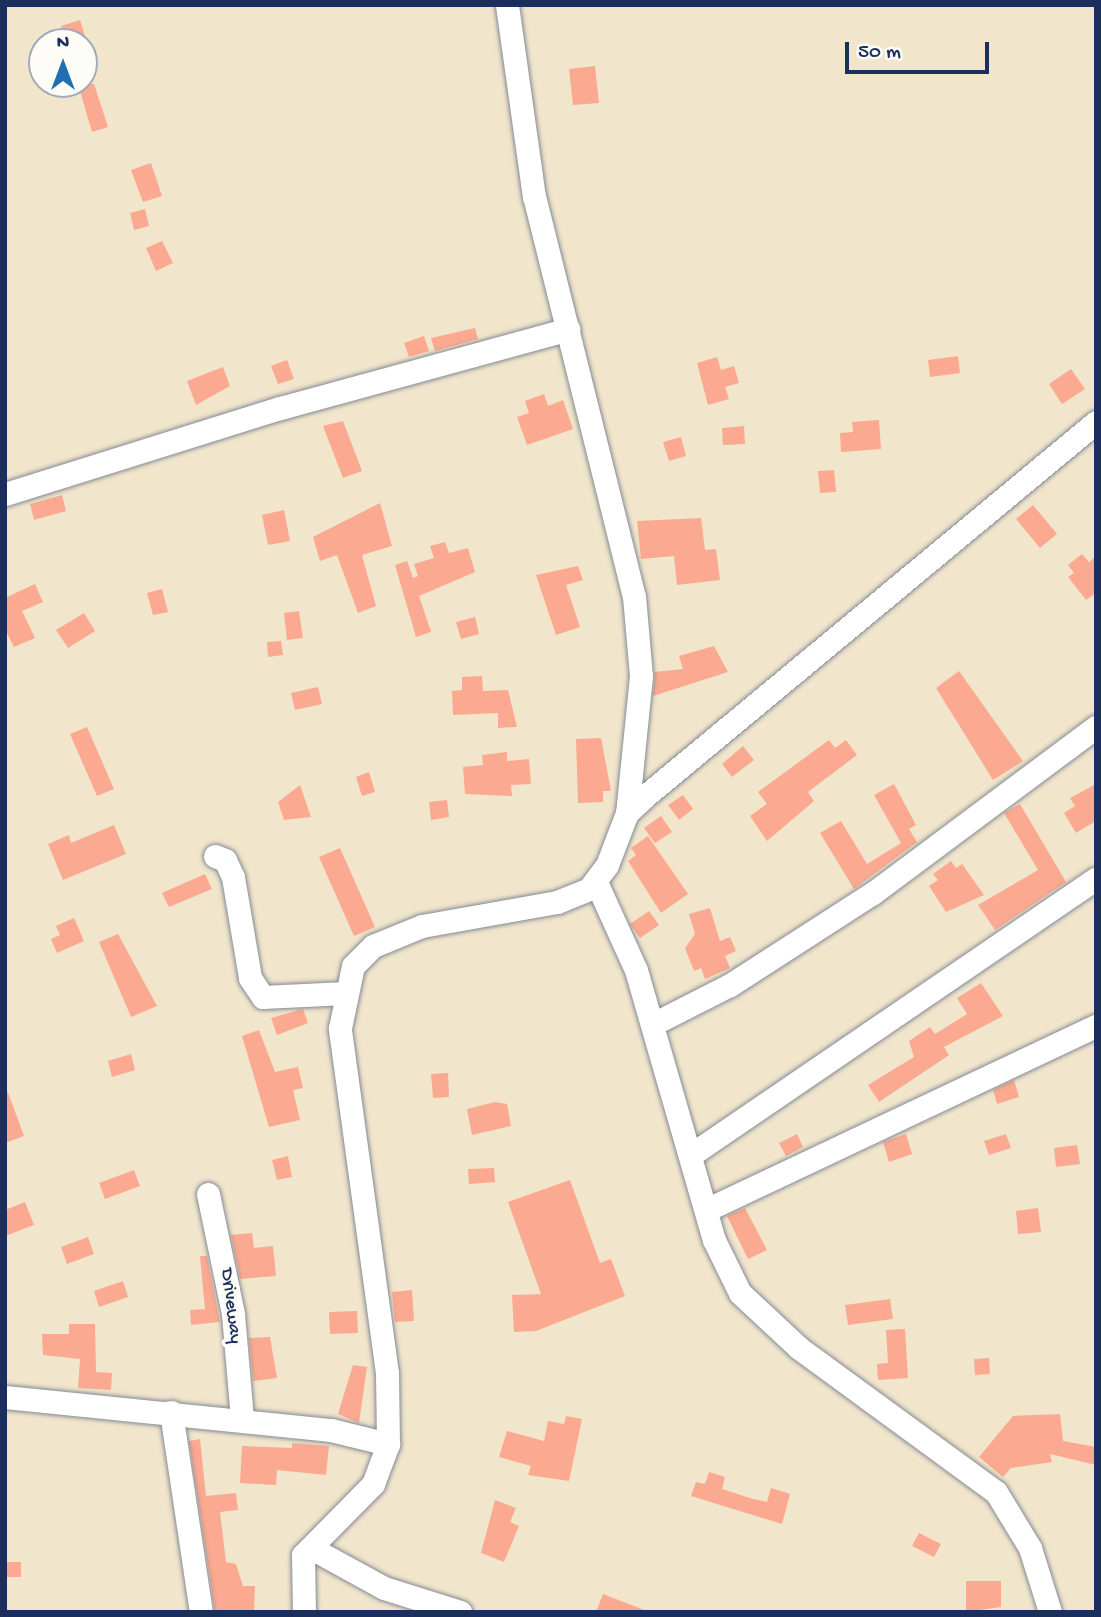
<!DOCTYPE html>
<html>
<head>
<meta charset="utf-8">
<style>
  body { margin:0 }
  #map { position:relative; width:1101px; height:1617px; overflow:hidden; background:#f1e6cc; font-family:"Gochi Hand",sans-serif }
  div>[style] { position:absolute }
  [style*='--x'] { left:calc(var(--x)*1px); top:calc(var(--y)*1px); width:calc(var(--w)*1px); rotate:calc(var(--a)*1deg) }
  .building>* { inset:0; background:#fba990 }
  .roads { filter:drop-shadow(0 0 2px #868a95) drop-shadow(0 0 2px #868a95) }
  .minor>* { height:23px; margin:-11.5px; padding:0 11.5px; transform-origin:11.5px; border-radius:11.5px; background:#fff }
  span { translate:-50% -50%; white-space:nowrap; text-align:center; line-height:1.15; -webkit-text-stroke:7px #fdfcf7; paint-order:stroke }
  .street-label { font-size:19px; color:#1b2f5e }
  .frame { position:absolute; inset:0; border:7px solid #1b2f5e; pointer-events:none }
  .north { position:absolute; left:28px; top:28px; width:70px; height:70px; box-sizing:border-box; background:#fdfcf7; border:2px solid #a3aaba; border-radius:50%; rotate:0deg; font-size:19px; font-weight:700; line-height:28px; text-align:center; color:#1b2f5e }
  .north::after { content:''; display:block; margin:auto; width:24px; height:32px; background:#1f6fb2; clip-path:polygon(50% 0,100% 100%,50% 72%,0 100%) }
  .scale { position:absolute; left:845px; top:42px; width:144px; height:32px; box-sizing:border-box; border:4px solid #1b2f5e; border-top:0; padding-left:9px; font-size:21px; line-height:24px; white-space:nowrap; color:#1b2f5e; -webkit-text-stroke:5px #fdfcf7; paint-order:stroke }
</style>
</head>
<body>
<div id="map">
  <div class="building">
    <i style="clip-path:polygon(80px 20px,87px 42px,66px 42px,61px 26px)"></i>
    <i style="clip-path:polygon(595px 66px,599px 103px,573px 105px,569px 69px)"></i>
    <i style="clip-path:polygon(78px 84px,94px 84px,108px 127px,92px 132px)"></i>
    <i style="clip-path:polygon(151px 163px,162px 196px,143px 202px,131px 170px)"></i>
    <i style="clip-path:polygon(145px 209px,149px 226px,134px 230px,130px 213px)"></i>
    <i style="clip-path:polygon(162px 241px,173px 263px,156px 271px,146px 248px)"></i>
    <i style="clip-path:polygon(475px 328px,478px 339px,435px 351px,431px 338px)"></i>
    <i style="clip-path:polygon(424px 336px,429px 351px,409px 357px,404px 343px)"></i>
    <i style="clip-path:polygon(958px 356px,960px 373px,930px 377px,928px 360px)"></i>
    <i style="clip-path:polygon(717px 357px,721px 370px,734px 366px,739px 383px,725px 387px,729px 399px,708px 405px,697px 363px)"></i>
    <i style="clip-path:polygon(287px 360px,294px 379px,278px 384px,271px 366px)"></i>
    <i style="clip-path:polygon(223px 367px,230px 386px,196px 405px,187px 381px)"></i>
    <i style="clip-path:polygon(1071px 369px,1085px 389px,1062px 404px,1049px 384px)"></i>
    <i style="clip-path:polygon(544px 394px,548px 406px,563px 400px,573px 429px,527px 445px,517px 417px,529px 413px,525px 401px)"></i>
    <i style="clip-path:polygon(879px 420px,881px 449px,841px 452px,840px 433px,853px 432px,852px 422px)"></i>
    <i style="clip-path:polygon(343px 421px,362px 471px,343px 478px,323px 426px)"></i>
    <i style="clip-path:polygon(744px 426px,745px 444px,723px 445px,722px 428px)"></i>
    <i style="clip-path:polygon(681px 437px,686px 456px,669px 461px,663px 442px)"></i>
    <i style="clip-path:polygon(834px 470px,836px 492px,820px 493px,818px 471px)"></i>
    <i style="clip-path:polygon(62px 495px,66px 511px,34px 520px,30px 504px)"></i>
    <i style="clip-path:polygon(380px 503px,392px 546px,362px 555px,376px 606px,358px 613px,337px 555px,320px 561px,313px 537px)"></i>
    <i style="clip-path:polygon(1033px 505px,1057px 534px,1040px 548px,1016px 519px)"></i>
    <i style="clip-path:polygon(284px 510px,290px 541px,268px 545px,262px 515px)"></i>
    <i style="clip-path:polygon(701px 518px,705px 550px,716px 549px,720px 580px,677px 585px,674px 556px,641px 559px,637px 521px)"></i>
    <i style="clip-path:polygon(445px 542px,449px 553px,468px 548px,475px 572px,419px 596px,431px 632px,416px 637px,395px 565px,407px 561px,413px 578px,418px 576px,414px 564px,434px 558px,430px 546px)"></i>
    <i style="clip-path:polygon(1082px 554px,1089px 562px,1096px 556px,1096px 593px,1086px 600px,1068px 577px,1074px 573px,1068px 565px)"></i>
    <i style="clip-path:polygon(578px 566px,583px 580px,566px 585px,580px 627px,556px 635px,536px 575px)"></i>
    <i style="clip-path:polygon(35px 584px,43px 602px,22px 611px,35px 638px,14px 647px,5px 629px,5px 598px)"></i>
    <i style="clip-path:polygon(162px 589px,168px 612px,153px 615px,147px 593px)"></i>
    <i style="clip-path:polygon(299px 611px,303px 638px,287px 640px,284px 613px)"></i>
    <i style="clip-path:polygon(84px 613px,95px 631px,68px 648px,56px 630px)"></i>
    <i style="clip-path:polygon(475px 617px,479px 634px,461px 639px,456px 622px)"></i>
    <i style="clip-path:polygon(281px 641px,283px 655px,268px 657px,267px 642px)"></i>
    <i style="clip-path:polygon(714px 646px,728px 672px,653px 696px,655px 672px,683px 669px,679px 656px)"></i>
    <i style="clip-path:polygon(959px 671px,1023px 761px,993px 780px,936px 688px)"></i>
    <i style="clip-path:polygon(482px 676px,483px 691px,508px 690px,517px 727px,498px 728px,498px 713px,453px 715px,452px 691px,462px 690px,462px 677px)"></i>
    <i style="clip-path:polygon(318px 687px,322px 704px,295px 710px,291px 693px)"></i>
    <i style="clip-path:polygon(87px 727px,114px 789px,97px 796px,70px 734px)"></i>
    <i style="clip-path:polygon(601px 738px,611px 791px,603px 791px,603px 802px,578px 803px,576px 739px)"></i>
    <i style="clip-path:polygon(829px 740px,835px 748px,846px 740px,857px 755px,808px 792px,814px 801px,767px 841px,750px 816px,767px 804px,758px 792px)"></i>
    <i style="clip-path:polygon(743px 746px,754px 760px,732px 777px,722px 764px)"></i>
    <i style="clip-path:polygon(507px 752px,507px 761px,529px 759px,531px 784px,511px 785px,512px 796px,465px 794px,463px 767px,483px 765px,482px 755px)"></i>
    <i style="clip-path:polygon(369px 772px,375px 792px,362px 796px,356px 777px)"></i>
    <i style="clip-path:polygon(894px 784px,916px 825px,909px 829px,917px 842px,854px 889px,820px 833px,841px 821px,867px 864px,901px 843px,874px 795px)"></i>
    <i style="clip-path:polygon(1096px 784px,1096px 821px,1076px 833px,1064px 813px,1075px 806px,1070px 798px)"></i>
    <i style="clip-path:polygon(300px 785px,311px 817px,284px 820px,278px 802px)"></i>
    <i style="clip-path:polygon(683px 795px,693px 809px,679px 820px,668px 805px)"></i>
    <i style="clip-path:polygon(447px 800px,449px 817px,431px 820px,429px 802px)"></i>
    <i style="clip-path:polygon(1020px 804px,1066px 882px,995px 930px,978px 905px,1038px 870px,1004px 813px)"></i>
    <i style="clip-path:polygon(661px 816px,672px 832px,655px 843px,644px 828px)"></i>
    <i style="clip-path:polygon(114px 825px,126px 854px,63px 880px,48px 844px,69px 835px,71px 843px)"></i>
    <i style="clip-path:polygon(648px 836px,688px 894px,661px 913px,628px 861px,636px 855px,631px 848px)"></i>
    <i style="clip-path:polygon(340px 848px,375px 927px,354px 936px,319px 857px)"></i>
    <i style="clip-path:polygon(951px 861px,956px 868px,962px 864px,984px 895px,946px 912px,929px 886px,938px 880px,933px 874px)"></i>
    <i style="clip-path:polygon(205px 874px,212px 889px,169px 907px,162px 893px)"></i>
    <i style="clip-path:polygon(710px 908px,720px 941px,730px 937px,736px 951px,725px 956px,730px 968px,705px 979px,701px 968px,694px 971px,685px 948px,695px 934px,689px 914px)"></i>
    <i style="clip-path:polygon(649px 911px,659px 925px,640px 938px,630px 924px)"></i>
    <i style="clip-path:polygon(74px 918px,84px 941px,57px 953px,51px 939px,60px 935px,56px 926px)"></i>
    <i style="clip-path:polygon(118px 934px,157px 1006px,131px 1017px,99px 942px)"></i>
    <i style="clip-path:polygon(981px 983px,1003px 1016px,944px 1047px,949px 1055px,879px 1102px,868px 1085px,914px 1057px,909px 1041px,930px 1027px,935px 1034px,967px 1014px,957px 998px)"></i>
    <i style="clip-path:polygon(303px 1009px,308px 1023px,277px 1035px,271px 1018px)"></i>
    <i style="clip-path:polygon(259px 1030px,275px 1072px,298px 1067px,303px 1088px,293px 1090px,300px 1120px,269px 1127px,242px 1036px)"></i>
    <i style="clip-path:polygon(131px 1054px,135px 1070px,112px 1077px,108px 1061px)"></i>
    <i style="clip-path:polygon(448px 1073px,449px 1097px,433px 1098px,431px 1074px)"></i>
    <i style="clip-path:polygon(1014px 1080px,1019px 1097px,997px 1104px,993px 1090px)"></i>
    <i style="clip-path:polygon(7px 1090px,24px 1136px,5px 1143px,5px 1091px)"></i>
    <i style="clip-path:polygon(495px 1102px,507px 1104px,511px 1126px,472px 1135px,467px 1109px)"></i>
    <i style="clip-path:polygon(797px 1134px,803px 1147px,786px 1156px,779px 1143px)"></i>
    <i style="clip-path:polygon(906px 1134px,912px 1154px,889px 1162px,883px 1142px)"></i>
    <i style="clip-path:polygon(1006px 1134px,1011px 1148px,989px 1155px,984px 1141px)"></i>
    <i style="clip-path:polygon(1077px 1145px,1080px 1164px,1056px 1167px,1054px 1148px)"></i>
    <i style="clip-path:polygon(288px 1156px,292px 1177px,277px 1180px,272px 1160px)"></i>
    <i style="clip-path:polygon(494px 1168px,495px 1182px,469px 1184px,468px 1169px)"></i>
    <i style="clip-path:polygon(134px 1170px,140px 1186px,105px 1199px,99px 1183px)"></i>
    <i style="clip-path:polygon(570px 1180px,600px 1263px,611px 1259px,625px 1296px,536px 1331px,514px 1332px,512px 1295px,541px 1294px,508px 1202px)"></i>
    <i style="clip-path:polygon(25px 1202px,34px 1225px,5px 1236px,5px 1210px)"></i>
    <i style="clip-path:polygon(745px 1208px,767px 1250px,748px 1259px,727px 1216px)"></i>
    <i style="clip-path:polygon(1038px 1208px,1041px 1232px,1018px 1234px,1016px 1211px)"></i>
    <i style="clip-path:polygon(252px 1233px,254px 1248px,273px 1246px,276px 1276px,240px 1279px,231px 1235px)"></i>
    <i style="clip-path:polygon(88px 1237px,94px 1254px,67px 1264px,61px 1247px)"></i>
    <i style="clip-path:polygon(200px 1256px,207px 1256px,220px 1322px,191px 1325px,190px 1310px,205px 1309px)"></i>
    <i style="clip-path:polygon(123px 1281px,128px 1297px,99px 1307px,94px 1291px)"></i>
    <i style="clip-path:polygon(412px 1290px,414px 1321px,395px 1322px,392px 1292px)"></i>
    <i style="clip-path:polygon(890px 1299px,893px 1319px,848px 1325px,845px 1305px)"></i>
    <i style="clip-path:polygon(357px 1311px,358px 1333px,330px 1334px,329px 1312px)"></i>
    <i style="clip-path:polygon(69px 1324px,95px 1324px,96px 1372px,112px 1373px,111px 1390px,78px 1388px,80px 1359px,43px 1355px,42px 1334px,69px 1334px)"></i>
    <i style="clip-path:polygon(905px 1329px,908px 1378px,878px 1380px,877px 1364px,888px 1363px,886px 1330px)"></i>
    <i style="clip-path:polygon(270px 1337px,277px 1378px,253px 1381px,249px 1338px)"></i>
    <i style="clip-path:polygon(989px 1358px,990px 1374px,975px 1375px,974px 1359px)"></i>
    <i style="clip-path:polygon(353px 1365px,367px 1367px,359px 1423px,338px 1414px)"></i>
    <i style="clip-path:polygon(1060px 1414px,1063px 1441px,1096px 1447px,1096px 1465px,1050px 1454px,1052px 1462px,1011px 1468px,1003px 1477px,979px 1457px,1013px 1416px)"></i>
    <i style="clip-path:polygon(566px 1416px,582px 1419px,569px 1481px,528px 1475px,531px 1466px,499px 1457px,507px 1431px,544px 1441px,548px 1421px,564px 1424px)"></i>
    <i style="clip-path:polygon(200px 1439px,206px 1496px,236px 1493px,238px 1510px,220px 1512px,226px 1562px,236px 1564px,243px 1586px,255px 1586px,254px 1612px,215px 1612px,189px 1441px)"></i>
    <i style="clip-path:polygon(292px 1443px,329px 1446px,326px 1475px,277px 1470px,276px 1485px,240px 1483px,242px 1446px,292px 1448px)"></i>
    <i style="clip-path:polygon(709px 1472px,725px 1477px,722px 1489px,753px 1499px,767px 1502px,771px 1488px,790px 1494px,782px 1524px,691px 1496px,696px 1482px,705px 1484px)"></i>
    <i style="clip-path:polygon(495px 1500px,516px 1508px,510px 1522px,519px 1526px,504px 1562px,481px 1553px)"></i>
    <i style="clip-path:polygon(919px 1533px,941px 1544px,934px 1557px,912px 1546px)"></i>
    <i style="clip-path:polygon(5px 1562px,21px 1562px,21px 1577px,5px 1577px)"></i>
    <i style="clip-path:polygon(966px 1581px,1001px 1581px,1001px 1607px,966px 1612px)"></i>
    <i style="clip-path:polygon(603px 1594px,647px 1611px,646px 1612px,596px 1612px)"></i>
  </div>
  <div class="roads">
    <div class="minor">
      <i style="--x:507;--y:5;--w:193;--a:82"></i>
      <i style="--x:534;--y:196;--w:412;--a:76"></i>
      <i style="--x:634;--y:596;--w:80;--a:85"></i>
      <i style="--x:641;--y:676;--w:138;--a:95.8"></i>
      <i style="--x:5;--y:494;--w:288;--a:-17.4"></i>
      <i style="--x:280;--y:408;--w:299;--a:-15.3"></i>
      <i style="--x:215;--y:856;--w:11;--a:22"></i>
      <i style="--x:225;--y:860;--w:19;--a:65"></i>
      <i style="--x:233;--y:877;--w:102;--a:80.4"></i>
      <i style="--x:250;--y:978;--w:23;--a:56"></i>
      <i style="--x:263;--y:997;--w:82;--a:-2.8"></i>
      <i style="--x:596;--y:882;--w:97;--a:65.6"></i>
      <i style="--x:636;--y:970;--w:281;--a:73.9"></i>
      <i style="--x:714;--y:1240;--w:59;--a:63.9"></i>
      <i style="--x:740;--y:1293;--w:81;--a:43"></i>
      <i style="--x:799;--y:1348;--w:244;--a:36.2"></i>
      <i style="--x:996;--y:1492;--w:66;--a:58.7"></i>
      <i style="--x:1030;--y:1548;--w:67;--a:72.6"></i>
      <i style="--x:653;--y:1024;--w:86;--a:-26.9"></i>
      <i style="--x:730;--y:985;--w:170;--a:-32.8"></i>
      <i style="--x:873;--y:893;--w:278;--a:-36.7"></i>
      <i style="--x:692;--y:1154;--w:489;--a:-34.3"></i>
      <i style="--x:208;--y:1194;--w:123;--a:78.2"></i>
      <i style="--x:233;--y:1314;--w:105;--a:85.1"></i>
      <i style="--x:706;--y:1210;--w:431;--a:-25.3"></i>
      <i style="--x:5;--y:1397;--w:328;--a:5.8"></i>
      <i style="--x:331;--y:1430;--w:59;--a:13.8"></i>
      <i style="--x:171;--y:1412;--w:202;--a:81.5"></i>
      <i style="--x:311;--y:1548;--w:83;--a:28.7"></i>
      <i style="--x:384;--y:1588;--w:80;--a:17.5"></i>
      <i style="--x:304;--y:1612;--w:57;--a:-91"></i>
      <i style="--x:303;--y:1555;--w:100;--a:-45.4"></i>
      <i style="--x:373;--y:1484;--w:43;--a:-69.4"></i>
      <i style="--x:388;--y:1444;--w:71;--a:-90.8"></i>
      <i style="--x:387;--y:1373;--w:348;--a:-97.8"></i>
      <i style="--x:340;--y:1028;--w:63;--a:-78.2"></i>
      <i style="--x:353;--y:966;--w:28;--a:-45"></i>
      <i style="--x:373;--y:946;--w:53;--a:-22.2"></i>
      <i style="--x:422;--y:926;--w:137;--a:-10.1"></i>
      <i style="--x:557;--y:902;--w:35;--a:-22"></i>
      <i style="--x:589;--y:889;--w:30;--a:-53"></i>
      <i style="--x:607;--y:865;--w:56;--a:-69"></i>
      <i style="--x:627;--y:813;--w:23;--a:-43"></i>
      <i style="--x:644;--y:797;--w:587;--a:-39.68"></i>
    </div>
  </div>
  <div class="street-label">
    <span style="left:230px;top:1306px;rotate:83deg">Driveway</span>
  </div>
  <div class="frame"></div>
  <div class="north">N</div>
  <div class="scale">50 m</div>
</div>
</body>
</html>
